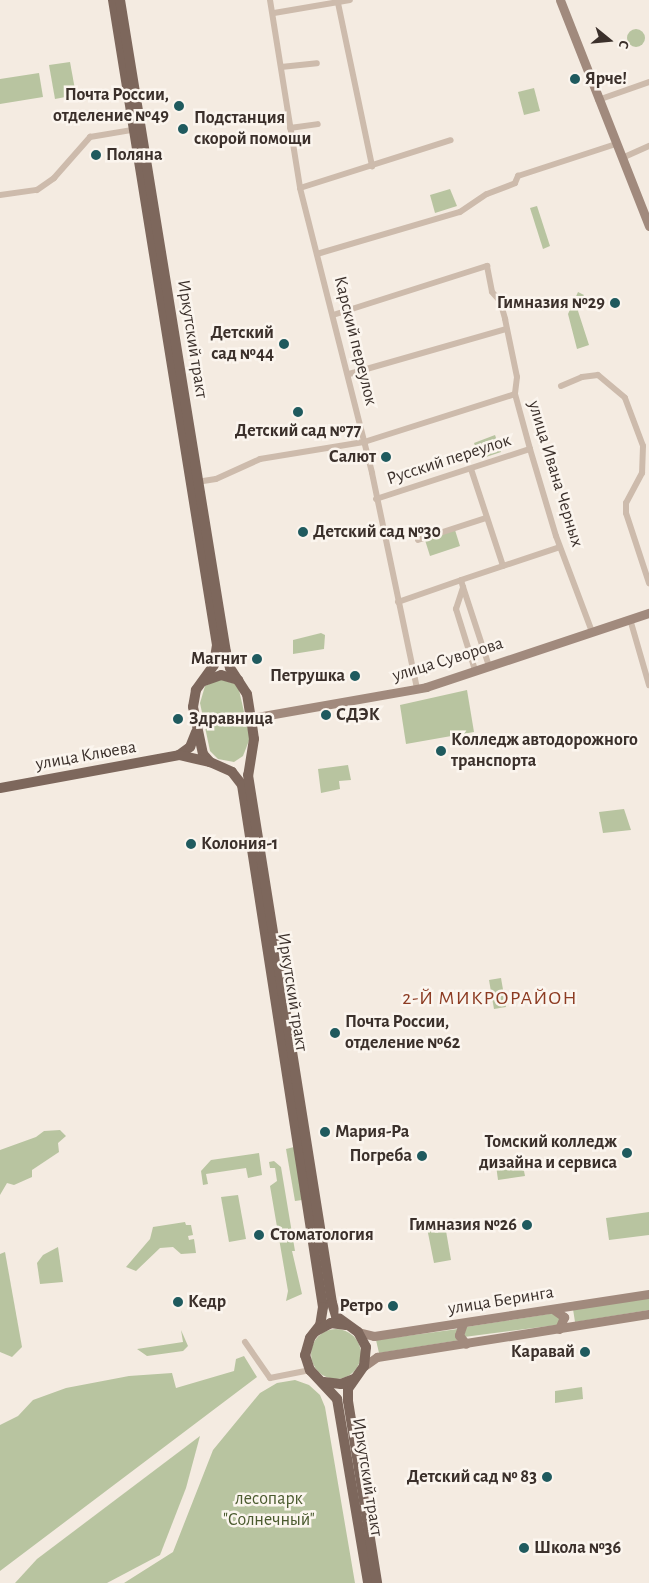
<!DOCTYPE html>
<html>
<head>
<meta charset="utf-8">
<style>
  body { margin:0 }
  #map { position:relative; width:649px; height:1583px; overflow:hidden; background:#f4ebe1; font-family:"Alegreya Sans",sans-serif }
  div>[style] { position:absolute }
  [style*='--x'] { left:calc(var(--x)*1px); top:calc(var(--y)*1px); width:calc(var(--w)*1px); rotate:calc(var(--a)*1deg) }
  .green>* { inset:0; background:#b8c4a0 }
  .round { border-radius:50% }
  .street>* { height:6px; margin:-3px; padding:0 3px; transform-origin:3px; border-radius:3px; background:#cdbbac }
  .secondary>* { height:9px; margin:-4.5px; padding:0 4.5px; transform-origin:4.5px; border-radius:4.5px; background:#a18a7d }
  .primary>* { height:10px; margin:-5px; padding:0 5px; transform-origin:5px; border-radius:5px; background:#7d675c }
  .dots>* { width:14px; height:14px; translate:-50% -50%; box-sizing:border-box; border:2px solid #fbf5ee; border-radius:50% }
  span { translate:-50% -50%; white-space:nowrap; text-align:center; line-height:1.15; -webkit-text-stroke:5px #fbf5ee; paint-order:stroke }
  .poi-label { font-size:18px; color:#3b302b; font-weight:700 }
  .left { translate:0 -50%; text-align:left }
  .right { translate:-100% -50%; text-align:right }
  .street-label { font-size:18px; color:#3b302b }
  .park-label { font-size:18px; color:#4a5a2e }
  .quarter-label { font-size:20px; color:#8c3b22; letter-spacing:1px }
  .north { position:absolute; left:584px; top:15px; width:50px; height:50px; -webkit-text-stroke:4px #fbf5ee; paint-order:stroke; rotate:107deg; font-size:14px; font-weight:700; line-height:20px; text-align:center; color:#3b302b }
  .north::after { content:''; display:block; margin:auto; width:18px; height:22px; background:#3b302b; clip-path:polygon(50% 0,100% 100%,50% 72%,0 100%) }
</style>
</head>
<body>
<div id="map">
  <div class="green">
    <i class="round" style="left:627px;top:29px;width:18px;height:18px"></i>
    <i style="clip-path:polygon(70px 62px,76px 95px,55px 99px,49px 65px)"></i>
    <i style="clip-path:polygon(39px 73px,43px 97px,0 104px,0 79px)"></i>
    <i style="clip-path:polygon(534px 88px,540px 111px,524px 115px,518px 92px)"></i>
    <i style="clip-path:polygon(450px 189px,457px 206px,435px 213px,430px 195px)"></i>
    <i style="clip-path:polygon(537px 206px,550px 246px,543px 249px,530px 208px)"></i>
    <i style="clip-path:polygon(578px 292px,584px 295px,578px 311px,589px 345px,577px 349px,568px 314px)"></i>
    <i style="clip-path:polygon(495px 435px,501px 452px,480px 459px,474px 443px)"></i>
    <i style="clip-path:polygon(455px 530px,460px 546px,430px 556px,425px 540px)"></i>
    <i style="clip-path:polygon(321px 633px,325px 635px,324px 649px,293px 654px,293px 640px)"></i>
    <i style="clip-path:polygon(220px 679px,235px 684px,239px 690px,250px 738px,243px 756px,234px 762px,218px 759px,210px 751px,200px 703px,205px 686px)"></i>
    <i style="clip-path:polygon(467px 690px,474px 732px,406px 744px,400px 705px)"></i>
    <i style="clip-path:polygon(348px 765px,351px 780px,339px 781px,340px 789px,321px 793px,318px 769px)"></i>
    <i style="clip-path:polygon(624px 809px,631px 830px,603px 833px,599px 812px)"></i>
    <i style="clip-path:polygon(501px 978px,506px 1007px,494px 1009px,489px 980px)"></i>
    <i style="clip-path:polygon(60px 1130px,66px 1136px,58px 1143px,59px 1152px,32px 1170px,32px 1177px,14px 1185px,7px 1183px,0 1195px,0 1150px,36px 1137px,44px 1131px)"></i>
    <i style="clip-path:polygon(294px 1147px,302px 1200px,295px 1201px,286px 1149px)"></i>
    <i style="clip-path:polygon(259px 1153px,262px 1175px,248px 1178px,246px 1168px,206px 1174px,208px 1184px,203px 1185px,201px 1171px,211px 1160px)"></i>
    <i style="clip-path:polygon(274px 1161px,281px 1167px,295px 1251px,292px 1251px,302px 1294px,286px 1301px,288px 1291px,270px 1186px,277px 1181px,275px 1168px,270px 1168px,269px 1162px)"></i>
    <i style="clip-path:polygon(522px 1161px,525px 1176px,498px 1180px,496px 1165px)"></i>
    <i style="clip-path:polygon(238px 1195px,246px 1239px,229px 1242px,221px 1197px)"></i>
    <i style="clip-path:polygon(649px 1212px,649px 1235px,609px 1240px,606px 1218px)"></i>
    <i style="clip-path:polygon(185px 1222px,186px 1225px,191px 1225px,193px 1235px,188px 1236px,189px 1240px,194px 1239px,196px 1253px,181px 1254px,173px 1247px,160px 1248px,136px 1271px,126px 1267px,150px 1239px,153px 1227px)"></i>
    <i style="clip-path:polygon(445px 1225px,451px 1260px,434px 1263px,427px 1228px)"></i>
    <i style="clip-path:polygon(58px 1247px,63px 1282px,40px 1284px,37px 1263px,43px 1255px)"></i>
    <i style="clip-path:polygon(5px 1252px,22px 1347px,12px 1357px,0 1352px,0 1254px)"></i>
    <i style="clip-path:polygon(649px 1298px,649px 1310px,575px 1322px,573px 1309px)"></i>
    <i style="clip-path:polygon(555px 1313px,561px 1318px,557px 1325px,464px 1337px,466px 1327px)"></i>
    <i class="round" style="left:311px;top:1329px;width:50px;height:50px"></i>
    <i style="clip-path:polygon(458px 1329px,460px 1340px,379px 1353px,376px 1340px)"></i>
    <i style="clip-path:polygon(181px 1330px,188px 1346px,183px 1351px,147px 1356px,137px 1349px,183px 1342px)"></i>
    <i style="clip-path:polygon(244px 1356px,257px 1377px,0 1571px,0 1425px,18px 1416px,33px 1400px,66px 1388px,129px 1376px,172px 1373px,176px 1388px,234px 1371px,236px 1359px)"></i>
    <i style="clip-path:polygon(295px 1380px,309px 1385px,320px 1395px,325px 1407px,355px 1583px,124px 1583px,173px 1552px,213px 1450px,260px 1393px,277px 1383px)"></i>
    <i style="clip-path:polygon(582px 1387px,583px 1399px,555px 1403px,555px 1391px)"></i>
    <i style="clip-path:polygon(200px 1436px,186px 1488px,160px 1555px,107px 1583px,15px 1583px,37px 1559px)"></i>
  </div>
  <div class="street">
    <i style="--x:270;--y:0;--w:190;--a:80.9"></i>
    <i style="--x:300;--y:188;--w:294;--a:75.8"></i>
    <i style="--x:372;--y:473;--w:221;--a:78.2"></i>
    <i style="--x:338;--y:3;--w:167;--a:78.2"></i>
    <i style="--x:274;--y:13;--w:77;--a:-9.7"></i>
    <i style="--x:281;--y:67;--w:36;--a:-6"></i>
    <i style="--x:598;--y:100;--w:54;--a:-19.4"></i>
    <i style="--x:290;--y:128;--w:28;--a:-8"></i>
    <i style="--x:622;--y:158;--w:30;--a:-24"></i>
    <i style="--x:300;--y:188;--w:158;--a:-17.6"></i>
    <i style="--x:0;--y:195;--w:37;--a:-8"></i>
    <i style="--x:37;--y:190;--w:21;--a:-35"></i>
    <i style="--x:54;--y:178;--w:55;--a:-48.7"></i>
    <i style="--x:90;--y:137;--w:49;--a:-9.5"></i>
    <i style="--x:317;--y:254;--w:149;--a:-16.4"></i>
    <i style="--x:460;--y:212;--w:32;--a:-34"></i>
    <i style="--x:487;--y:194;--w:30;--a:-21"></i>
    <i style="--x:515;--y:183;--w:8;--a:-67"></i>
    <i style="--x:518;--y:176;--w:103;--a:-18.1"></i>
    <i style="--x:333;--y:315;--w:162;--a:-17.7"></i>
    <i style="--x:487;--y:266;--w:26;--a:79"></i>
    <i style="--x:492;--y:292;--w:12;--a:48"></i>
    <i style="--x:500;--y:301;--w:19;--a:74"></i>
    <i style="--x:505;--y:319;--w:59;--a:78.3"></i>
    <i style="--x:517;--y:377;--w:17;--a:97"></i>
    <i style="--x:515;--y:394;--w:57;--a:74.7"></i>
    <i style="--x:530;--y:449;--w:91;--a:73.4"></i>
    <i style="--x:556;--y:536;--w:103;--a:69.4"></i>
    <i style="--x:349;--y:374;--w:163;--a:-16"></i>
    <i style="--x:561;--y:386;--w:23;--a:-23"></i>
    <i style="--x:582;--y:377;--w:16;--a:-7"></i>
    <i style="--x:598;--y:375;--w:35;--a:40"></i>
    <i style="--x:625;--y:398;--w:51;--a:69.4"></i>
    <i style="--x:643;--y:446;--w:27;--a:92"></i>
    <i style="--x:642;--y:473;--w:34;--a:118"></i>
    <i style="--x:626;--y:503;--w:10;--a:90"></i>
    <i style="--x:626;--y:513;--w:74;--a:71.8"></i>
    <i style="--x:471;--y:469;--w:102;--a:71.7"></i>
    <i style="--x:197;--y:482;--w:19;--a:-9"></i>
    <i style="--x:216;--y:479;--w:48;--a:-24.4"></i>
    <i style="--x:260;--y:459;--w:105;--a:-9.3"></i>
    <i style="--x:364;--y:442;--w:158;--a:-17.6"></i>
    <i style="--x:376;--y:499;--w:162;--a:-18"></i>
    <i style="--x:418;--y:540;--w:71;--a:-17.9"></i>
    <i style="--x:463;--y:587;--w:83;--a:71.8"></i>
    <i style="--x:398;--y:602;--w:67;--a:-19.2"></i>
    <i style="--x:630;--y:619;--w:69;--a:73.9"></i>
    <i style="--x:475;--y:670;--w:64;--a:-107.3"></i>
    <i style="--x:456;--y:609;--w:23;--a:-72"></i>
    <i style="--x:463;--y:587;--w:7;--a:-106"></i>
    <i style="--x:461;--y:580;--w:104;--a:-18.4"></i>
    <i style="--x:245;--y:1342;--w:44;--a:55.2"></i>
    <i style="--x:270;--y:1378;--w:41;--a:-11.3"></i>
  </div>
  <div class="secondary">
    <i style="--x:560;--y:0;--w:243;--a:68.5"></i>
    <i style="--x:251;--y:718;--w:178;--a:-10"></i>
    <i style="--x:426;--y:687;--w:235;--a:-18.4"></i>
    <i style="--x:553;--y:1309;--w:14;--a:36"></i>
    <i style="--x:564;--y:1317;--w:13;--a:113"></i>
    <i style="--x:463;--y:1323;--w:13;--a:108"></i>
    <i style="--x:459;--y:1335;--w:11;--a:52"></i>
    <i style="--x:358;--y:1332;--w:16;--a:14"></i>
    <i style="--x:374;--y:1336;--w:278;--a:-8.7"></i>
    <i style="--x:364;--y:1366;--w:16;--a:-35"></i>
    <i style="--x:377;--y:1357;--w:275;--a:-9"></i>
  </div>
  <div class="primary">
    <i style="--x:113;--y:0;--w:653;--a:80.84"></i>
    <i style="--x:217;--y:645;--w:20;--a:99"></i>
    <i style="--x:214;--y:665;--w:31;--a:126"></i>
    <i style="--x:196;--y:690;--w:17;--a:100"></i>
    <i style="--x:193;--y:707;--w:48;--a:78"></i>
    <i style="--x:203;--y:754;--w:11;--a:49"></i>
    <i style="--x:210;--y:762;--w:24;--a:24"></i>
    <i style="--x:232;--y:772;--w:16;--a:52"></i>
    <i style="--x:242;--y:785;--w:528;--a:81.18"></i>
    <i style="--x:323;--y:1307;--w:18;--a:99"></i>
    <i style="--x:320;--y:1325;--w:16;--a:128"></i>
    <i style="--x:310;--y:1338;--w:18;--a:106"></i>
    <i style="--x:305;--y:1355;--w:16;--a:72"></i>
    <i style="--x:310;--y:1370;--w:40;--a:47"></i>
    <i style="--x:337;--y:1399;--w:187;--a:80.4"></i>
    <i style="--x:120;--y:0;--w:661;--a:80.77"></i>
    <i style="--x:226;--y:652;--w:16;--a:76"></i>
    <i style="--x:230;--y:668;--w:31;--a:57"></i>
    <i style="--x:247;--y:694;--w:24;--a:81"></i>
    <i style="--x:251;--y:718;--w:21;--a:82"></i>
    <i style="--x:254;--y:739;--w:36;--a:99"></i>
    <i style="--x:248;--y:775;--w:535;--a:80.96"></i>
    <i style="--x:332;--y:1303;--w:14;--a:73"></i>
    <i style="--x:336;--y:1316;--w:27;--a:36"></i>
    <i style="--x:358;--y:1332;--w:17;--a:62"></i>
    <i style="--x:366;--y:1347;--w:19;--a:96"></i>
    <i style="--x:364;--y:1366;--w:28;--a:125"></i>
    <i style="--x:348;--y:1389;--w:12;--a:90"></i>
    <i style="--x:348;--y:1401;--w:184;--a:80.9"></i>
    <i style="--x:204;--y:681;--w:18;--a:-19"></i>
    <i style="--x:221;--y:675;--w:18;--a:16"></i>
    <i style="--x:179;--y:755;--w:14;--a:-36"></i>
    <i style="--x:190;--y:747;--w:16;--a:-68"></i>
    <i style="--x:0;--y:788;--w:182;--a:-10.4"></i>
    <i style="--x:179;--y:755;--w:31;--a:13"></i>
    <i style="--x:316;--y:1331;--w:17;--a:-28"></i>
    <i style="--x:331;--y:1323;--w:15;--a:8"></i>
    <i style="--x:324;--y:1382;--w:17;--a:7"></i>
    <i style="--x:341;--y:1384;--w:14;--a:-21"></i>
  </div>
  <div class="dots">
    <i style="left:575px;top:79px;background:#1f5a5e"></i>
    <i style="left:179px;top:106px;background:#1f5a5e"></i>
    <i style="left:183px;top:129px;background:#1f5a5e"></i>
    <i style="left:96px;top:155px;background:#1f5a5e"></i>
    <i style="left:615px;top:303px;background:#1f5a5e"></i>
    <i style="left:284px;top:344px;background:#1f5a5e"></i>
    <i style="left:298px;top:412px;background:#1f5a5e"></i>
    <i style="left:386px;top:457px;background:#1f5a5e"></i>
    <i style="left:303px;top:532px;background:#1f5a5e"></i>
    <i style="left:257px;top:659px;background:#1f5a5e"></i>
    <i style="left:355px;top:676px;background:#1f5a5e"></i>
    <i style="left:326px;top:715px;background:#1f5a5e"></i>
    <i style="left:178px;top:719px;background:#1f5a5e"></i>
    <i style="left:441px;top:751px;background:#1f5a5e"></i>
    <i style="left:191px;top:844px;background:#1f5a5e"></i>
    <i style="left:335px;top:1033px;background:#1f5a5e"></i>
    <i style="left:325px;top:1132px;background:#1f5a5e"></i>
    <i style="left:627px;top:1153px;background:#1f5a5e"></i>
    <i style="left:422px;top:1156px;background:#1f5a5e"></i>
    <i style="left:527px;top:1225px;background:#1f5a5e"></i>
    <i style="left:259px;top:1235px;background:#1f5a5e"></i>
    <i style="left:178px;top:1302px;background:#1f5a5e"></i>
    <i style="left:393px;top:1306px;background:#1f5a5e"></i>
    <i style="left:585px;top:1352px;background:#1f5a5e"></i>
    <i style="left:547px;top:1477px;background:#1f5a5e"></i>
    <i style="left:524px;top:1548px;background:#1f5a5e"></i>
  </div>
  <div class="poi-label">
    <span class="left" style="left:585px;top:79px">Ярче!</span>
    <span class="right" style="left:169px;top:106px">Почта России,<br>отделение №49</span>
    <span class="left" style="left:194px;top:129px">Подстанция<br>скорой помощи</span>
    <span class="left" style="left:106px;top:155px">Поляна</span>
    <span class="right" style="left:605px;top:303px">Гимназия №29</span>
    <span class="right" style="left:274px;top:344px">Детский<br>сад №44</span>
    <span style="left:298px;top:431px">Детский сад №77</span>
    <span class="right" style="left:376px;top:457px">Салют</span>
    <span class="left" style="left:313px;top:532px">Детский сад №30</span>
    <span class="right" style="left:247px;top:659px">Магнит</span>
    <span class="right" style="left:345px;top:676px">Петрушка</span>
    <span class="left" style="left:336px;top:715px">СДЭК</span>
    <span class="left" style="left:189px;top:719px">Здравница</span>
    <span class="left" style="left:451px;top:751px">Колледж автодорожного<br>транспорта</span>
    <span class="left" style="left:201px;top:844px">Колония-1</span>
    <span class="left" style="left:345px;top:1033px">Почта России,<br>отделение №62</span>
    <span class="left" style="left:335px;top:1132px">Мария-Ра</span>
    <span class="right" style="left:617px;top:1153px">Томский колледж<br>дизайна и сервиса</span>
    <span class="right" style="left:412px;top:1156px">Погреба</span>
    <span class="right" style="left:517px;top:1225px">Гимназия №26</span>
    <span class="left" style="left:270px;top:1235px">Стоматология</span>
    <span class="left" style="left:188px;top:1302px">Кедр</span>
    <span class="right" style="left:383px;top:1306px">Ретро</span>
    <span class="right" style="left:575px;top:1352px">Каравай</span>
    <span class="right" style="left:537px;top:1477px">Детский сад № 83</span>
    <span class="left" style="left:534px;top:1548px">Школа №36</span>
  </div>
  <div class="street-label">
    <span style="left:192px;top:339px;rotate:81deg">Иркутский тракт</span>
    <span style="left:355px;top:341px;rotate:76deg">Карский переулок</span>
    <span style="left:449px;top:460px;rotate:-18deg">Русский переулок</span>
    <span style="left:555px;top:474px;rotate:73deg">улица Ивана Черных</span>
    <span style="left:448px;top:660px;rotate:-17deg">улица Суворова</span>
    <span style="left:86px;top:756px;rotate:-10deg">улица Клюева</span>
    <span style="left:292px;top:992px;rotate:81deg">Иркутский тракт</span>
    <span style="left:501px;top:1301px;rotate:-9deg">улица Беринга</span>
    <span style="left:367px;top:1477px;rotate:81deg">Иркутский тракт</span>
  </div>
  <div class="park-label">
    <span style="left:269px;top:1510px">лесопарк<br>"Солнечный"</span>
  </div>
  <div class="quarter-label">
    <span style="left:490px;top:998px">2-Й МИКРОРАЙОН</span>
  </div>
  <div class="north">С</div>
</div>
</body>
</html>
